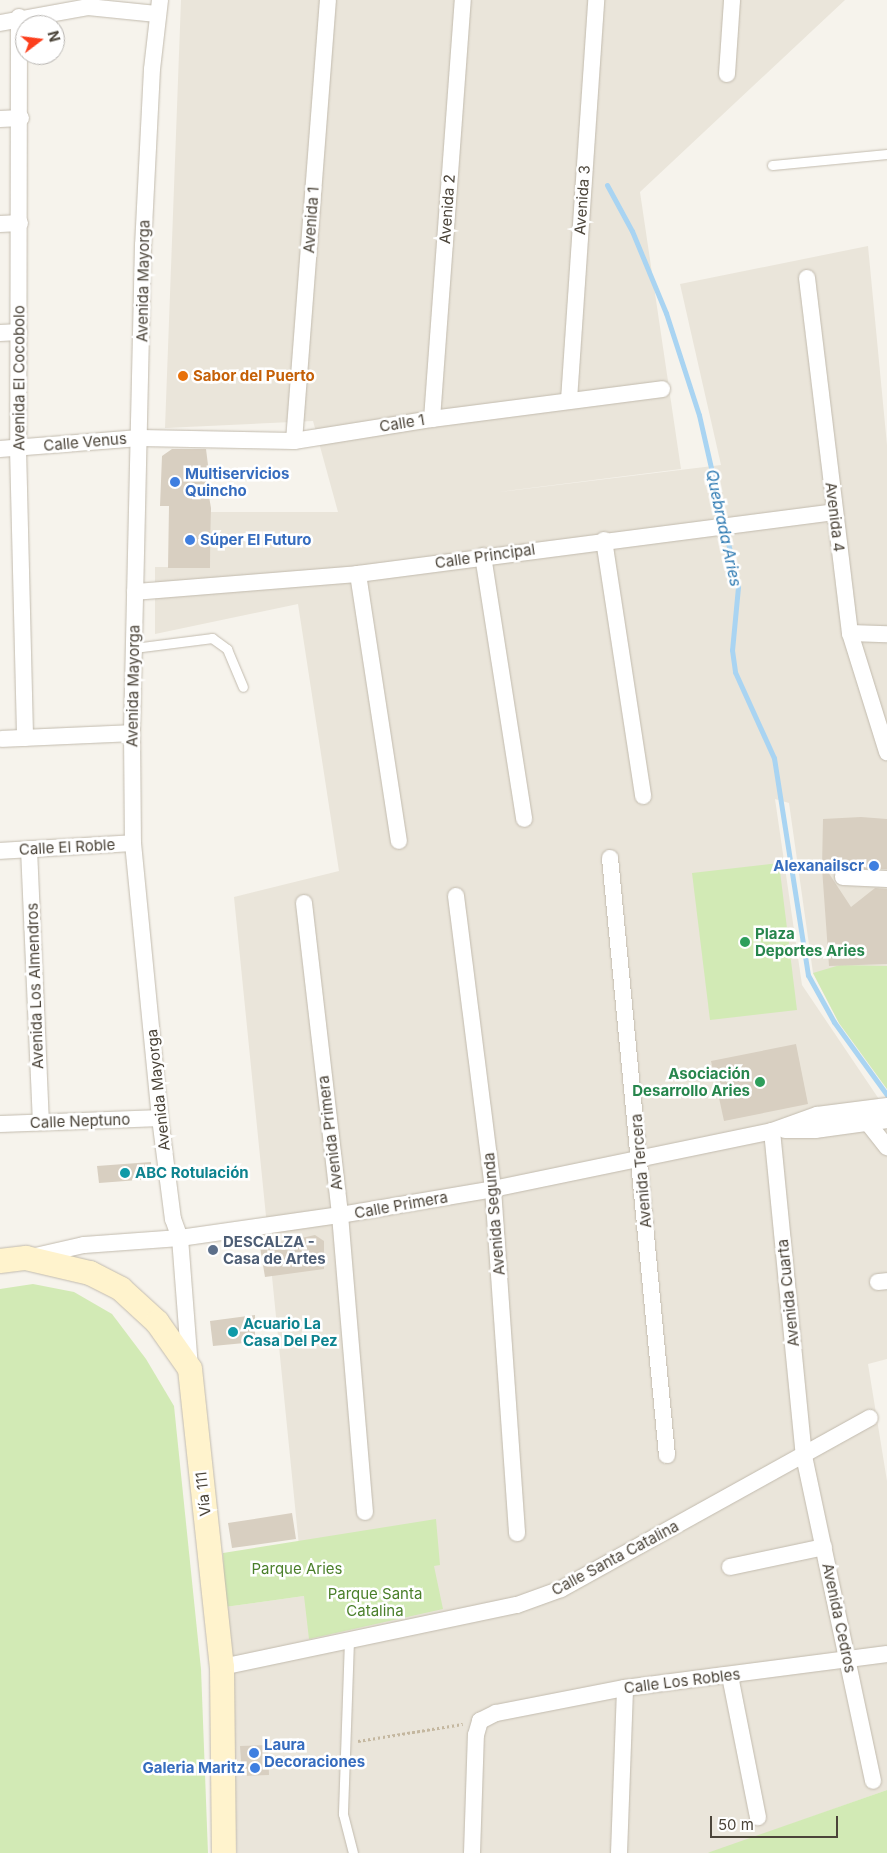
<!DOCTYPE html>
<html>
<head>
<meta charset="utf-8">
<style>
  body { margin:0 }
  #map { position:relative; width:887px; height:1853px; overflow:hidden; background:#f6f3ec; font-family:Inter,sans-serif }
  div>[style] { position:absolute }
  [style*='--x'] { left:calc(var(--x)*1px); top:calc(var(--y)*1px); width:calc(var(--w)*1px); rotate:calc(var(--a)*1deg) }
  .residential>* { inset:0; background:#eae5da }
  .green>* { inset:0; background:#d2eab5 }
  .stream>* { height:5px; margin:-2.5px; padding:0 2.5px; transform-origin:2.5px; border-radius:2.5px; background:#a9d4f2 }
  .building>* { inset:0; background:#d8cfc1 }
  .path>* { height:3px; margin-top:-1.5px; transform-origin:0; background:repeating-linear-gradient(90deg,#c4b79f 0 2.5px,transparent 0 5px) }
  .roads { filter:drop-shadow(0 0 1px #c2bbae) drop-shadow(0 0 1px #c2bbae) }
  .service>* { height:9px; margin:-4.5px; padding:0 4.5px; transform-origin:4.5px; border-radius:4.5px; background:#fff }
  .minor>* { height:16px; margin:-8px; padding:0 8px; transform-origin:8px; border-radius:8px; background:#fff }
  .secondary>* { height:24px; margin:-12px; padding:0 12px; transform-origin:12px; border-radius:12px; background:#fff3cd }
  .dots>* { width:14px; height:14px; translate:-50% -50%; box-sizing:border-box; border:2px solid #fff; border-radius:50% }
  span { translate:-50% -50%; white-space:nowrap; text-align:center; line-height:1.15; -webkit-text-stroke:5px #fff; paint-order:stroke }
  .street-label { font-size:15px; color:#4b4439 }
  .food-label { font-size:15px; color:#c56008; font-weight:700 }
  .left { translate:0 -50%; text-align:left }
  .shop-label { font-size:15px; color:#366cbe; font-weight:700 }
  .right { translate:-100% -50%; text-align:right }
  .leisure-label { font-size:15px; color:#27864d; font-weight:700 }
  .culture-label { font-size:15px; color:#0d838f; font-weight:700 }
  .service-label { font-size:15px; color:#4e5e75; font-weight:700 }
  .park-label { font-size:15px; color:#4a7f2a }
  .water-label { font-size:16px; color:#2e7ab2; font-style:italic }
  .north { position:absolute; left:15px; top:15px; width:50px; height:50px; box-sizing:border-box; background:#fff; border:1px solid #b7b4b0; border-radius:50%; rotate:75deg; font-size:14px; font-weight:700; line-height:20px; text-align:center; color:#4b4439 }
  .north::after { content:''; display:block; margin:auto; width:18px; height:22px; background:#fc3f1d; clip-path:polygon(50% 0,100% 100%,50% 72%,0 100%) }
  .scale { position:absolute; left:710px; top:1816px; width:128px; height:22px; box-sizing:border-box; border:2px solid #4b4439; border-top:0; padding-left:6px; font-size:15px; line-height:18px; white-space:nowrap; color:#4b4439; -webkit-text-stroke:4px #fff; paint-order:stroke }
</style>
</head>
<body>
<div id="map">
  <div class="residential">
    <i style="clip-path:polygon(181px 0,845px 0,640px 192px,681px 469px,499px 492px,721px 465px,680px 284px,868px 246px,887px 445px,887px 1089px,839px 1023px,813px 973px,789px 803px,775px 799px,802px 985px,887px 1111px,887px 1359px,868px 1364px,887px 1481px,887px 1790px,710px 1853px,237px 1853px,225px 1607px,304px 1596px,234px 897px,339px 871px,298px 604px,155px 634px,155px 567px,210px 567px,211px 512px,338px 512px,313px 421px,165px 428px)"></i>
  </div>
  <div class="green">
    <i style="clip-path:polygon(779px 863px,797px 1010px,710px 1020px,692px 873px)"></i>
    <i style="clip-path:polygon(840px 965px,887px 966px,887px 1089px,839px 1023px,813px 973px)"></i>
    <i style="clip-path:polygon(33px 1284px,74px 1292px,112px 1314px,146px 1359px,174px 1406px,201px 1669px,208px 1853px,0 1853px,0 1289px)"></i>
    <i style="clip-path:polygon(436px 1519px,440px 1565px,434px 1566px,443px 1609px,309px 1639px,304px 1596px,225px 1607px,223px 1553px)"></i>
    <i style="clip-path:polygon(887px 1790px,887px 1853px,708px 1853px,710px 1852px)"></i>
  </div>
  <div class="stream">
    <i style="--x:607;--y:185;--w:52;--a:61.5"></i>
    <i style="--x:632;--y:231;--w:89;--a:67.5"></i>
    <i style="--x:666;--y:313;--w:107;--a:72.1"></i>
    <i style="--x:699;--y:415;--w:176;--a:77.2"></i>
    <i style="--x:738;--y:587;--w:63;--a:95.4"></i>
    <i style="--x:732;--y:650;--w:22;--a:82"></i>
    <i style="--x:735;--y:672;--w:94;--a:65.6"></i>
    <i style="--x:774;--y:758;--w:220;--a:81.1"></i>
    <i style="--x:808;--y:975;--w:54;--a:61"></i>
    <i style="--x:834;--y:1022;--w:90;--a:54"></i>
  </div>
  <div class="building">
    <i style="clip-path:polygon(172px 449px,206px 449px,209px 473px,205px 473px,211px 508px,210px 568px,168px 568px,169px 506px,160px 506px,162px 456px)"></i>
    <i style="clip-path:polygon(861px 817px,887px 819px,887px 869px,826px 869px,851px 907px,875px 888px,887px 889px,887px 964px,829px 966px,822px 868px,823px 819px)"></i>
    <i style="clip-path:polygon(796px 1044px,808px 1104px,724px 1121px,711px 1061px)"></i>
    <i style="clip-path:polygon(151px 1162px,152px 1179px,99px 1183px,97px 1166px)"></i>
    <i style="clip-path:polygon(315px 1235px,324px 1241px,324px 1269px,265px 1277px,260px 1247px)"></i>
    <i style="clip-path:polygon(255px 1315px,255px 1342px,213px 1346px,210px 1321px)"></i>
    <i style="clip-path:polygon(292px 1513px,296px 1539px,232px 1548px,228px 1523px)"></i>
    <i style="clip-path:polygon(268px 1745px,269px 1775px,242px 1776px,240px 1746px)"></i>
  </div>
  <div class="path">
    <i style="--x:358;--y:1741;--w:106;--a:-9.2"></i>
  </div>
  <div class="roads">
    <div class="service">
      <i style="--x:772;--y:165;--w:116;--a:-5.5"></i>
      <i style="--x:134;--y:648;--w:79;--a:-7.3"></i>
      <i style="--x:212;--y:638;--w:19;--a:36"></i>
      <i style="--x:227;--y:649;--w:41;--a:67.2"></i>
      <i style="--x:349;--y:1640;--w:174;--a:92"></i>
      <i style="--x:343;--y:1814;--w:40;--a:75.6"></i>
    </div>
    <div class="minor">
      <i style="--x:160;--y:0;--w:69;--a:96.6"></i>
      <i style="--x:152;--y:69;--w:176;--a:92.9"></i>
      <i style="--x:143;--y:245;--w:488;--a:91.3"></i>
      <i style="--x:132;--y:733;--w:110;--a:89.5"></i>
      <i style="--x:133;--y:843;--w:276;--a:84.4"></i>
      <i style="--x:160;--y:1118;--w:102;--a:82.7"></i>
      <i style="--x:173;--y:1219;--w:20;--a:70"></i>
      <i style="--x:180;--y:1238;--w:131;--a:85.6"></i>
      <i style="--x:19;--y:17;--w:431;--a:90.1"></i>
      <i style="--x:18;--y:448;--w:290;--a:88.6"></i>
      <i style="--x:0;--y:23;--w:89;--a:-10.3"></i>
      <i style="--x:88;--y:7;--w:69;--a:5.8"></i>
      <i style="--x:727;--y:74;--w:74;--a:-86.1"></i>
      <i style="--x:0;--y:119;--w:21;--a:-3"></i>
      <i style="--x:0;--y:224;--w:20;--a:-3"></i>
      <i style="--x:807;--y:278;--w:358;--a:83.1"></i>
      <i style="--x:850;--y:633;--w:125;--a:72.7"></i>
      <i style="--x:0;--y:333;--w:19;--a:-3"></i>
      <i style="--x:569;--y:400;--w:401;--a:-86.1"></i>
      <i style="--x:432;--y:419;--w:420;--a:-85.8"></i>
      <i style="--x:294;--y:441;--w:442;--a:-85.6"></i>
      <i style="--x:0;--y:449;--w:140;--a:-4.5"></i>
      <i style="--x:140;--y:438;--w:154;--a:1.1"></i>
      <i style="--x:294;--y:441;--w:140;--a:-9.1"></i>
      <i style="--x:432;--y:419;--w:232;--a:-7.4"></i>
      <i style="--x:604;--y:540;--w:259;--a:81.3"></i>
      <i style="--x:483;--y:556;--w:266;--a:81.1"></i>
      <i style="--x:358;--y:574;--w:270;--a:81.3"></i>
      <i style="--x:135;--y:592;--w:224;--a:-4.6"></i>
      <i style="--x:358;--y:574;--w:480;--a:-7.4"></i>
      <i style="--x:850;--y:633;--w:37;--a:2"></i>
      <i style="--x:2;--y:739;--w:130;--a:-2.6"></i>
      <i style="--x:29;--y:849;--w:273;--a:87.5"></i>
      <i style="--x:0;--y:851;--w:133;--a:-3.4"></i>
      <i style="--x:610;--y:858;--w:600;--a:84.55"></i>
      <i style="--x:843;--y:877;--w:44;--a:2.6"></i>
      <i style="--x:456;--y:896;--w:295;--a:82.8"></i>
      <i style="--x:493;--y:1189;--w:345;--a:86"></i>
      <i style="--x:304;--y:903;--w:314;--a:83.4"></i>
      <i style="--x:340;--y:1215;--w:298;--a:85.2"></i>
      <i style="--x:868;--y:1123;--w:31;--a:52"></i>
      <i style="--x:0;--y:1124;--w:160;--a:-2.1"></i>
      <i style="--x:785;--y:1130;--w:30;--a:0"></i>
      <i style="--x:815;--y:1130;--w:73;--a:-7.9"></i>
      <i style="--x:772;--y:1131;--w:327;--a:84.4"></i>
      <i style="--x:804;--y:1456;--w:332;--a:78"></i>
      <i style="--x:31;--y:1257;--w:54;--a:-12.8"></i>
      <i style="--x:84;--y:1245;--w:96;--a:-4.2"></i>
      <i style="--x:180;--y:1238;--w:162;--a:-8.2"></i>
      <i style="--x:340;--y:1215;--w:155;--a:-9.6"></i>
      <i style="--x:493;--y:1189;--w:285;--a:-11.7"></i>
      <i style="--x:772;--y:1131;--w:48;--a:-19.6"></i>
      <i style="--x:817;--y:1115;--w:71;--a:-7.3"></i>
      <i style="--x:878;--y:1282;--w:9;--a:-6"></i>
      <i style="--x:730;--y:1567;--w:96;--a:-12"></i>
      <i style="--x:222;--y:1667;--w:301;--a:-11.9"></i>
      <i style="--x:517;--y:1605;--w:47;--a:-20"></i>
      <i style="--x:561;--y:1589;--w:353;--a:-29"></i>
      <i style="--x:730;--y:1676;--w:144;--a:78.8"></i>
      <i style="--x:472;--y:1853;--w:118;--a:-88.1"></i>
      <i style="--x:476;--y:1735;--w:15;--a:-74"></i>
      <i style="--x:480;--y:1721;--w:18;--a:-27"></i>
      <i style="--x:496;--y:1713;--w:131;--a:-11"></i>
      <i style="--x:625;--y:1688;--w:264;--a:-7.4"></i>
      <i style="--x:619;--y:1853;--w:165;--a:-87.9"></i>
    </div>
    <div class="secondary">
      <i style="--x:0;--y:1261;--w:26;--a:-7"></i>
      <i style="--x:26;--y:1258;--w:66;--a:13.2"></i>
      <i style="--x:90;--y:1273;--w:35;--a:27"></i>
      <i style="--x:121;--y:1289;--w:49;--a:42.5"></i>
      <i style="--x:157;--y:1322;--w:57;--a:54.9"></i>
      <i style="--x:190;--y:1369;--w:300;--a:83.9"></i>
      <i style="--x:222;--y:1667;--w:186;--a:89.4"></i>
    </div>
  </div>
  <div class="dots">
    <i style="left:183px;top:376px;background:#e8710a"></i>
    <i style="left:175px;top:482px;background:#3f7fe0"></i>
    <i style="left:190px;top:540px;background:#3f7fe0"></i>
    <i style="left:874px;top:866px;background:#3f7fe0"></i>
    <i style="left:745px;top:942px;background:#2e9e5b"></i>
    <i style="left:760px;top:1082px;background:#2e9e5b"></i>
    <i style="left:125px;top:1173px;background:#0f9aa8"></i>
    <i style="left:213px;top:1250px;background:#5c6f8a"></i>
    <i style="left:233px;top:1332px;background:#0f9aa8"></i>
    <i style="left:254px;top:1753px;background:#3f7fe0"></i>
    <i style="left:255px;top:1768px;background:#3f7fe0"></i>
  </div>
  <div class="street-label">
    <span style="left:582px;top:200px;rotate:-86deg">Avenida 3</span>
    <span style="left:447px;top:209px;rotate:-86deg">Avenida 2</span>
    <span style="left:311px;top:220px;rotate:-86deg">Avenida 1</span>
    <span style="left:143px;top:281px;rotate:-89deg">Avenida Mayorga</span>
    <span style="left:19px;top:378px;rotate:-90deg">Avenida El Cocobolo</span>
    <span style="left:402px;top:423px;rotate:-9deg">Calle 1</span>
    <span style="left:85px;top:442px;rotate:-5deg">Calle Venus</span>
    <span style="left:835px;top:517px;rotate:83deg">Avenida 4</span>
    <span style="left:485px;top:556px;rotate:-8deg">Calle Principal</span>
    <span style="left:133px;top:686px;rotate:-89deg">Avenida Mayorga</span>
    <span style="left:67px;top:847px;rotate:-3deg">Calle El Roble</span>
    <span style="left:35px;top:986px;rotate:-92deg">Avenida Los Almendros</span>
    <span style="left:158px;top:1090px;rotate:-96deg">Avenida Mayorga</span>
    <span style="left:80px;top:1121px;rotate:-2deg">Calle Neptuno</span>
    <span style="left:330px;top:1133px;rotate:-97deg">Avenida Primera</span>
    <span style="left:641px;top:1171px;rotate:-95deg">Avenida Tercera</span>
    <span style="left:401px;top:1205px;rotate:-10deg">Calle Primera</span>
    <span style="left:494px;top:1214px;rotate:-95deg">Avenida Segunda</span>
    <span style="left:788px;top:1293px;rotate:-96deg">Avenida Cuarta</span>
    <span style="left:203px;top:1494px;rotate:-96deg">Vía 111</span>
    <span style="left:615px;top:1558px;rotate:-28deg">Calle Santa Catalina</span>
    <span style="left:839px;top:1618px;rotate:78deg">Avenida Cedros</span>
    <span style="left:682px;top:1681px;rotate:-7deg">Calle Los Robles</span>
  </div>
  <div class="food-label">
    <span class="left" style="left:193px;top:376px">Sabor del Puerto</span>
  </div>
  <div class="shop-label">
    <span class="left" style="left:185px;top:482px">Multiservicios<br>Quincho</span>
    <span class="left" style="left:200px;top:540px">Súper El Futuro</span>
    <span class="right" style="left:864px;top:866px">Alexanailscr</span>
    <span class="left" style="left:264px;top:1753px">Laura<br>Decoraciones</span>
    <span class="right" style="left:245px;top:1768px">Galeria Maritz</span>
  </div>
  <div class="leisure-label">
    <span class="left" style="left:755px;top:942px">Plaza<br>Deportes Aries</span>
    <span class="right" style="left:750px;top:1082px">Asociación<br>Desarrollo Aries</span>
  </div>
  <div class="culture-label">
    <span class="left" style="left:135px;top:1173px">ABC Rotulación</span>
    <span class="left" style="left:243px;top:1332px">Acuario La<br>Casa Del Pez</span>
  </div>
  <div class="service-label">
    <span class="left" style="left:223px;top:1250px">DESCALZA -<br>Casa de Artes</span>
  </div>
  <div class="park-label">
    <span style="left:297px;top:1569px">Parque Aries</span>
    <span style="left:375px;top:1602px">Parque Santa<br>Catalina</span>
  </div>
  <div class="water-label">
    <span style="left:724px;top:528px;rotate:78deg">Quebrada Aries</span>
  </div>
  <div class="north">N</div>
  <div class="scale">50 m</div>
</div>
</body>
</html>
